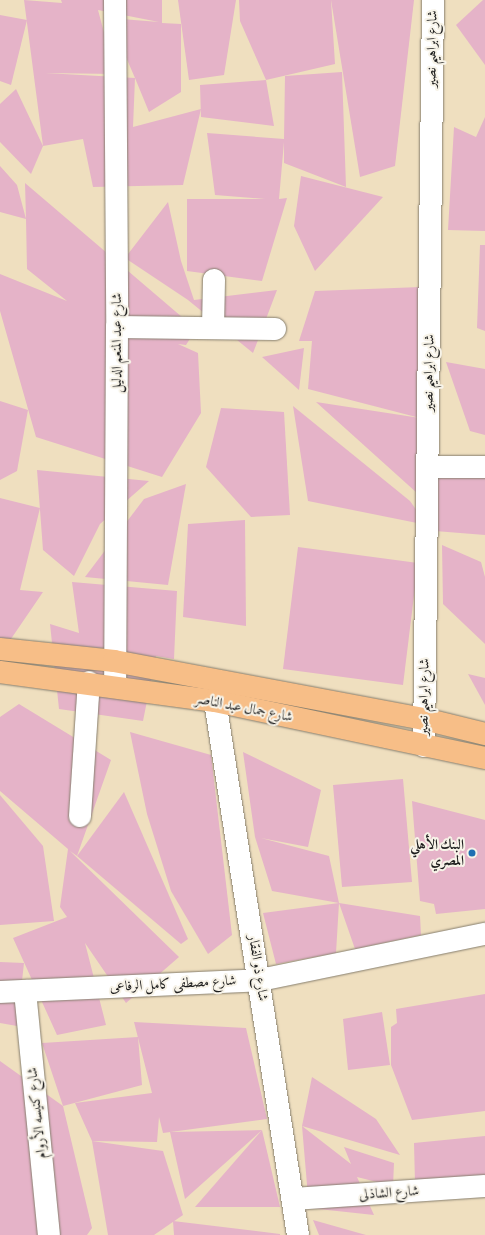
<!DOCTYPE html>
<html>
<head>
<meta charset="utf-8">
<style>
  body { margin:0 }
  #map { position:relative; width:485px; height:1235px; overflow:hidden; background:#efdfbf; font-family:"Libre Bodoni",Amiri,serif }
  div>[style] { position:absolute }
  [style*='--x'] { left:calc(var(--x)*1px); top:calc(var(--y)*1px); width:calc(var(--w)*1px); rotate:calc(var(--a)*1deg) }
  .building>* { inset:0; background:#e5b3c8 }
  .roads { filter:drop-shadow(0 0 1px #867e6e) drop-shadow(0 0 1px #867e6e) }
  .minor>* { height:22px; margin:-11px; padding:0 11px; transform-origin:11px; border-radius:11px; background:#fff }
  .major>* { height:22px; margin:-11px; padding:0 11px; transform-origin:11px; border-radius:11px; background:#f7be87 }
  .dots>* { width:11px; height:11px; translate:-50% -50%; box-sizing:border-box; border:2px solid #f7f3e8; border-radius:50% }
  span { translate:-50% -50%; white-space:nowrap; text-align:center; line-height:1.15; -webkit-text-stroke:4px #f7f3e8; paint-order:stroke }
  .street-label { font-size:14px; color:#1c1c1c }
  .poi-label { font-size:14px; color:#1c1c1c; font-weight:700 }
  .right { translate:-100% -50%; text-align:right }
</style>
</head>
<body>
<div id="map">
  <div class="building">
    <i style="clip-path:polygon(evenodd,24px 0,62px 3px,61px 0,162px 0,162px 23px,181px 24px,181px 92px,149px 112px,135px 78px,133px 127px,201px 109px,183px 185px,93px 187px,83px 139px,43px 146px,24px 0,98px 10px,159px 22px,109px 18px,135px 78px,45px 73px,115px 74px,98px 10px)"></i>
    <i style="clip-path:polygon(178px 0,236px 0,224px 75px,189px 80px)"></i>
    <i style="clip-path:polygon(239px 0,331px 0,335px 64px,266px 80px,274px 126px,201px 117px,200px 85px,266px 80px,240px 21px)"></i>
    <i style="clip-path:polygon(331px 0,414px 0,395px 166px,360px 177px)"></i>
    <i style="clip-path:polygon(483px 0,485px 0,485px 65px,456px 25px)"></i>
    <i style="clip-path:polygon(0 15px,27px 20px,11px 85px,0 81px)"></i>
    <i style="clip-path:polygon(342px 72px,346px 187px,284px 163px,284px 142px,279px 199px,287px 198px,262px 281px,187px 271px,187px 199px,265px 199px,215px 195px,207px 133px,284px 139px,285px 76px)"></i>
    <i style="clip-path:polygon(16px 89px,43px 146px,31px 174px,0 142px,0 104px)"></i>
    <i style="clip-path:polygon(485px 117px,485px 231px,448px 230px,454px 127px,476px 137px)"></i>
    <i style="clip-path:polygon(0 166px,17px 185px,26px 219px,25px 183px,196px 329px,186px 345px,178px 344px,198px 353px,201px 413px,162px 477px,36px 437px,0 311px,0 274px,67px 301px,27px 269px,26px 219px,0 212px)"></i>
    <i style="clip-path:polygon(301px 176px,383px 197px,315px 271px,294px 226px)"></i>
    <i style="clip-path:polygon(168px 202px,181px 261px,194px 300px,277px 290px,253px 353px,188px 300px,125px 258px)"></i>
    <i style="clip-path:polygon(480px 245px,485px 245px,485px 331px,477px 328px)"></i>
    <i style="clip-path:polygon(421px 287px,421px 419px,417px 493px,316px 402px,420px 418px,308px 389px,312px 341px,299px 341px,315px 291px)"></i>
    <i style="clip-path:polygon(304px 348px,299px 390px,262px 357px)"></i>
    <i style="clip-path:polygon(446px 362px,485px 369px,485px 435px,470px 431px)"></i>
    <i style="clip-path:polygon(0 401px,28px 410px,17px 471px,0 480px)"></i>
    <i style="clip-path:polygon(293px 406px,410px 501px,427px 525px,308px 501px)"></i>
    <i style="clip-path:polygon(221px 408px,284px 412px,290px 515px,251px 517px,206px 467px)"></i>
    <i style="clip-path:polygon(37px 470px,149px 481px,100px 524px,74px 576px,43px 550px)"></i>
    <i style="clip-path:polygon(485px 471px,485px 535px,435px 531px,434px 473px)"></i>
    <i style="clip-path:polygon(186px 484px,168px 585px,85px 577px,144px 499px)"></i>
    <i style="clip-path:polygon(0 498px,40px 508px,20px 590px,43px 592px,0 655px)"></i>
    <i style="clip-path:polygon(245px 520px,246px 626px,183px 617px,188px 524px)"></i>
    <i style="clip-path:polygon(442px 545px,481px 562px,485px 577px,485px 644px,443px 604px)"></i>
    <i style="clip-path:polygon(298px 547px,418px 563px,403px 685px,283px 669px)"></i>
    <i style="clip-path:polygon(72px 582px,177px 591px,174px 659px,156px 656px,143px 721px,59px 709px,50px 624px,79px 633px)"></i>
    <i style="clip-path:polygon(468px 674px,485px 678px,485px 705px)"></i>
    <i style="clip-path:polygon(19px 704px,111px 760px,77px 856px,70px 851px,179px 957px,126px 1003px,85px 943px,106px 1025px,57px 1035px,13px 938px,67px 917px,60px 907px,68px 849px,0 791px,0 717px)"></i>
    <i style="clip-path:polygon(130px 732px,211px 755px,232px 935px,208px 954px,171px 891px,147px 814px)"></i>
    <i style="clip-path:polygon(243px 752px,321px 790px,308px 847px,261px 838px,329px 856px,339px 903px,420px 916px,421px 935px,355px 949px,339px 903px,336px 953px,276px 964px,263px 913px,339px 903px,272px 891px,255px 837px)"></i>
    <i style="clip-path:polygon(403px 779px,412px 882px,342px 887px,333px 785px)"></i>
    <i style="clip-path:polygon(124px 792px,188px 939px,181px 944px,77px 856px)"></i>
    <i style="clip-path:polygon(0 795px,43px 846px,54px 921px,0 925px)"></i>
    <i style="clip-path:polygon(412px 801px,485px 820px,485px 909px,436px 914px,434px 904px,420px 901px)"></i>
    <i style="clip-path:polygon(0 962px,24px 963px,17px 1026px,0 1023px)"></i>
    <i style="clip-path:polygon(485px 994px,485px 1111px,412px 1120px,391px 1065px,391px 1027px,397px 1023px,396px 1009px)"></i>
    <i style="clip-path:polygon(382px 1012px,390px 1065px,348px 1070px,343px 1019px)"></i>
    <i style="clip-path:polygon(134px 1022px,246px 1028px,267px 1119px,163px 1133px,159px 1117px,157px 1142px,92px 1141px,163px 1151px,183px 1215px,154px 1235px,108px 1235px,92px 1141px,75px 1103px,152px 1093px)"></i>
    <i style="clip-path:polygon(138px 1037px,142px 1085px,63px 1106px,42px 1043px)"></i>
    <i style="clip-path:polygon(0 1061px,63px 1106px,92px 1228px,87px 1235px,0 1235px)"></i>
    <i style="clip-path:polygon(312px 1077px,376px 1119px,400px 1155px,302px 1126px,351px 1164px,344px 1147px,394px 1163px,393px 1186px,357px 1177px,374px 1215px,309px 1208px,302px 1126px)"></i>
    <i style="clip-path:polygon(262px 1130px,185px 1199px,170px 1132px)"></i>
    <i style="clip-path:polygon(262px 1130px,280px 1207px,195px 1207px)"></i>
    <i style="clip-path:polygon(485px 1136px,485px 1178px,415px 1183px,414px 1143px)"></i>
    <i style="clip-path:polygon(313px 1220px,366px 1235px,319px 1235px)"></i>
    <i style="clip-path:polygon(173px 1221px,280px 1234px,280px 1235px,174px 1235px)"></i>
  </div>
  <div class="roads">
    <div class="minor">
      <i style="--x:115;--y:0;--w:327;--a:89.6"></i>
      <i style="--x:117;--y:327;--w:358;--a:90.3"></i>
      <i style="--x:117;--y:327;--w:158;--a:0.7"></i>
      <i style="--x:213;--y:328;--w:48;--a:-88.8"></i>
      <i style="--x:428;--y:467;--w:57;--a:0"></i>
      <i style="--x:215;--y:701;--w:540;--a:81.17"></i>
      <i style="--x:424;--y:746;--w:746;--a:-89.31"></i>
      <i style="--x:80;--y:816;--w:134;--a:-86.2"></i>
      <i style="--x:25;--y:991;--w:245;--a:84.4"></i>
      <i style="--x:0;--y:992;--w:260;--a:-2.6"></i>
      <i style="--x:260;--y:980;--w:230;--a:-11.6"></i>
      <i style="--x:293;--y:1199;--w:192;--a:-3.9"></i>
    </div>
    <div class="major">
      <i style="--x:0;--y:649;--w:115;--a:6"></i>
      <i style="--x:114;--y:661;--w:315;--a:10.6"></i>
      <i style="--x:424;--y:719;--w:63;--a:13.8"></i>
      <i style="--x:0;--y:672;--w:217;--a:7.7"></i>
      <i style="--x:215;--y:701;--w:276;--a:11.9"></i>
    </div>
  </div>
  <div class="dots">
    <i style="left:472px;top:853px;background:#1f6fb2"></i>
  </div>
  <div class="street-label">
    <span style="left:432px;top:49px;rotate:-89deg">شارع ابراهيم نصير</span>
    <span style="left:117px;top:343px;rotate:-90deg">شارع عبد المنعم الدليل</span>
    <span style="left:429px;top:373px;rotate:-89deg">شارع ابراهيم نصير</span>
    <span style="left:424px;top:697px;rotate:-89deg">شارع ابراهيم نصير</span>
    <span style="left:244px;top:708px;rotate:11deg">شارع جمال عبد الناصر</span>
    <span style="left:258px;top:968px;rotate:81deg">شارع ذو الفقار</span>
    <span style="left:173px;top:984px;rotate:-3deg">شارع مصطفى كامل الرفاعى</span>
    <span style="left:37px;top:1113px;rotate:-96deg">شارع كنيسه الأروام</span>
    <span style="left:389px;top:1193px;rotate:-4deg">شارع الشاذلى</span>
  </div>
  <div class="poi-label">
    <span class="right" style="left:464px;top:853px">البنك الأهلي<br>المصري</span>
  </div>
</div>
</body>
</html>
